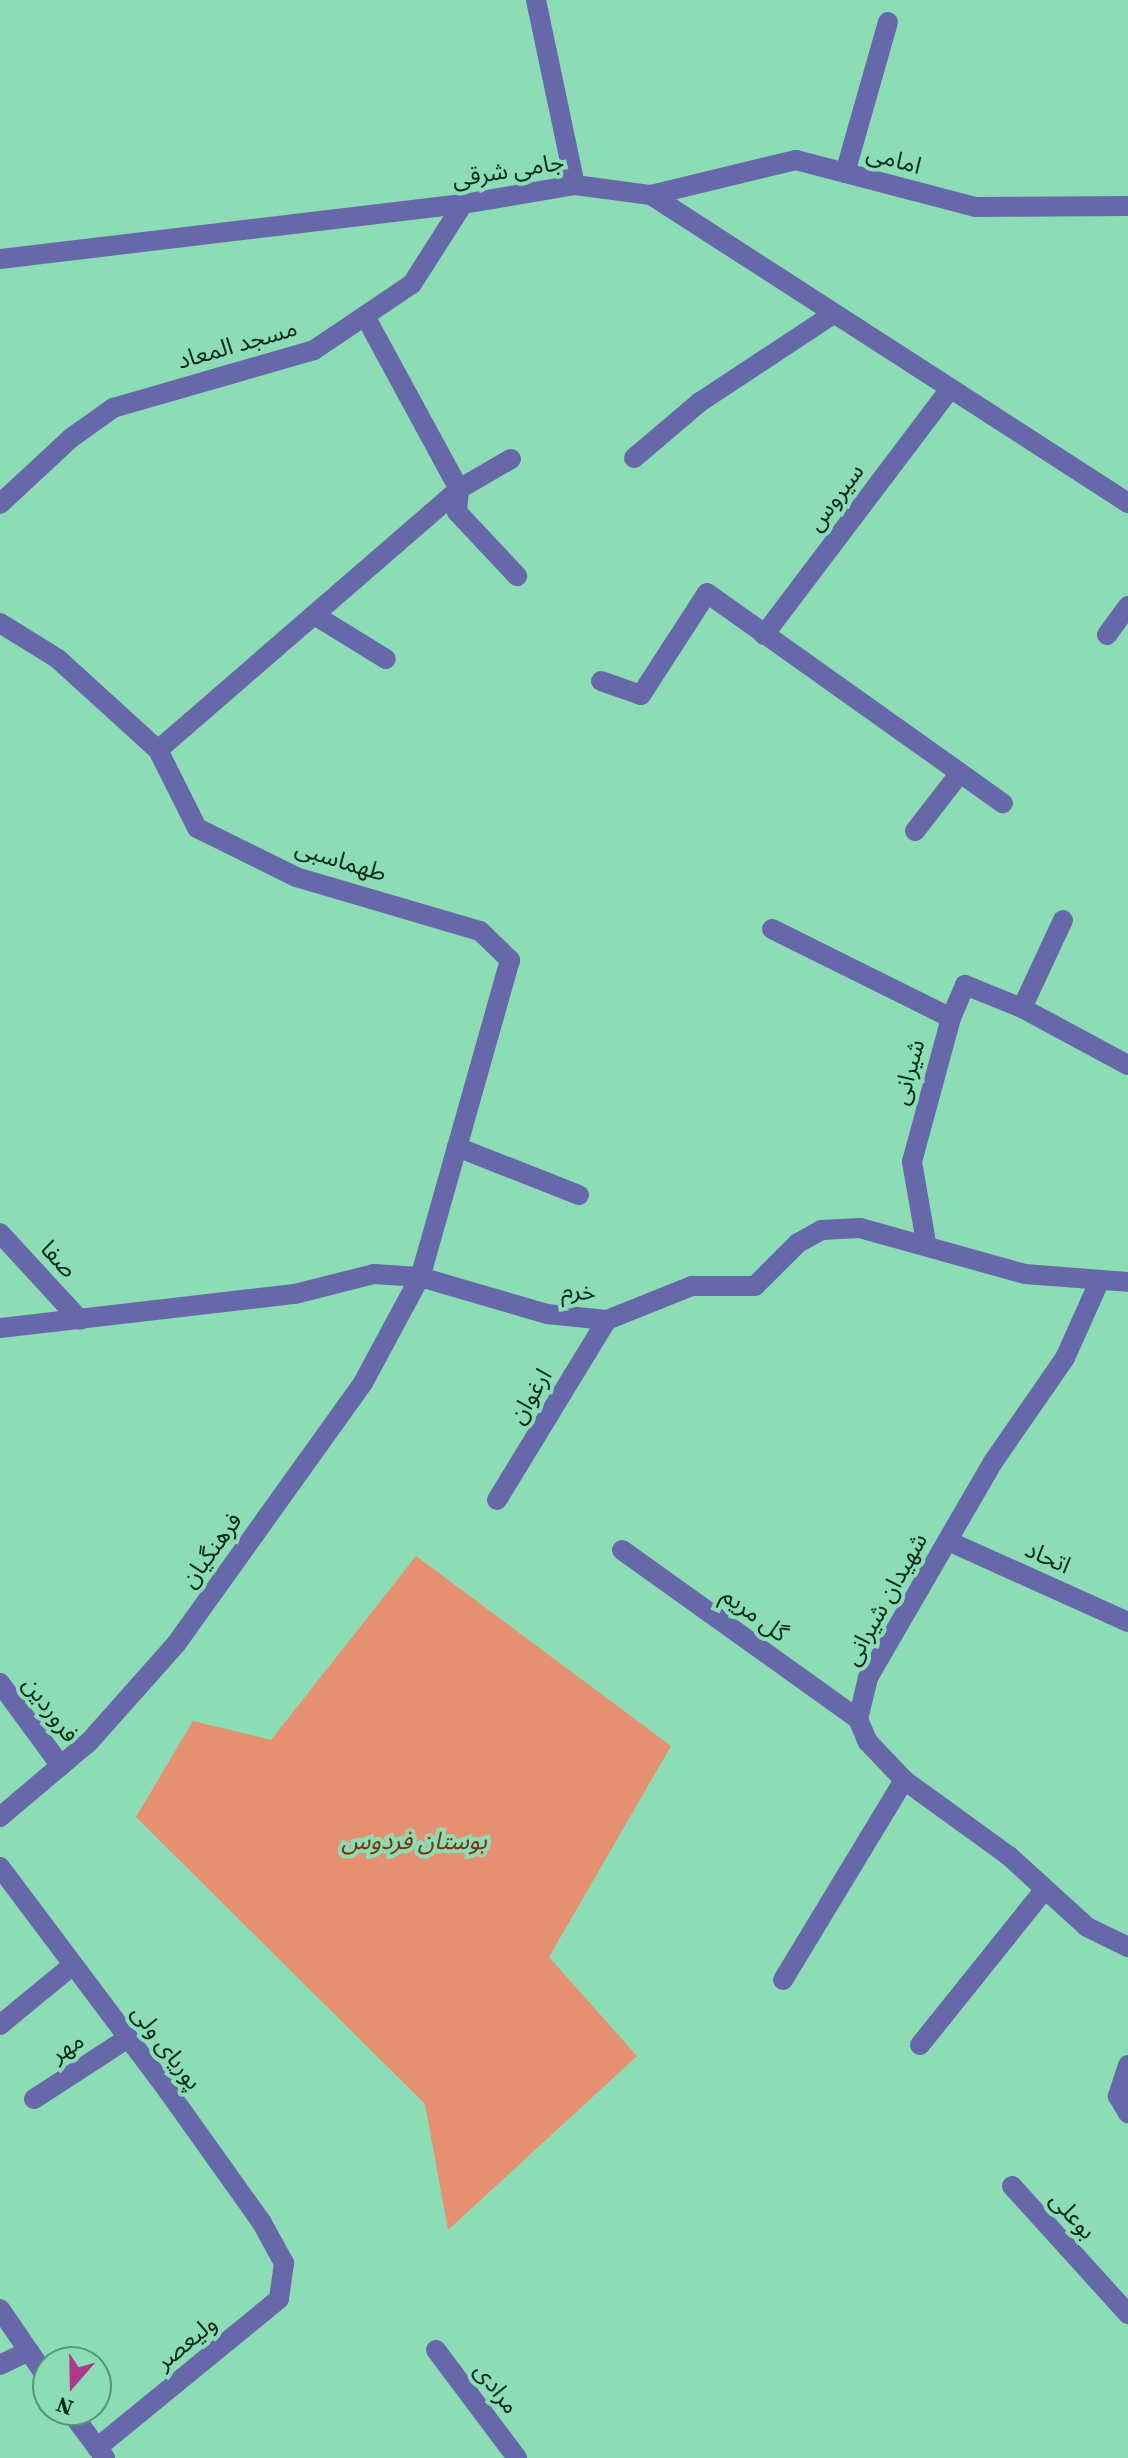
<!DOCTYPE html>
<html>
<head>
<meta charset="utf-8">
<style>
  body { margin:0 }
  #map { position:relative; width:1128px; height:2458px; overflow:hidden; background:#8cdcb5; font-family:"Source Serif 4","Noto Sans Arabic",serif }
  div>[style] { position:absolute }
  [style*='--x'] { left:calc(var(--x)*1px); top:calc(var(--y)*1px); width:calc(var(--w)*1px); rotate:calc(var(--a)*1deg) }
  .green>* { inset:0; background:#e59171 }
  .minor>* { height:20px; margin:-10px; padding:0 10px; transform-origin:10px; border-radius:10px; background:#6768aa }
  span { translate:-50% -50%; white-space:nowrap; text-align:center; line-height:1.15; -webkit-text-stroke:8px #8cdcb5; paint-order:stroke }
  .street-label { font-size:24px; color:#082b1d }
  .park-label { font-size:24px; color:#7f3009; font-style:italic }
  .north { position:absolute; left:32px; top:2346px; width:80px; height:80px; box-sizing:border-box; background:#8cdcb5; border:2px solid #579578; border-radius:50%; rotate:200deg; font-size:22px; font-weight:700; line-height:32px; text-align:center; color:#082b1d }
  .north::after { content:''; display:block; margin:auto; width:28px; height:36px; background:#b0378b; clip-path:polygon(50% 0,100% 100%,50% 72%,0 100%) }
</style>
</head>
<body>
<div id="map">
  <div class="green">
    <i style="clip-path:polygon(416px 1556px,671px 1746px,549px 1957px,637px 2056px,448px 2230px,425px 2104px,136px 1817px,193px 1721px,271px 1740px)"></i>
  </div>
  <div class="minor">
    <i style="--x:536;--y:0;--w:189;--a:78.1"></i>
    <i style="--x:845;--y:173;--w:157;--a:-74.1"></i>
    <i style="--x:651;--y:195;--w:149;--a:-13.6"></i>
    <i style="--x:796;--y:160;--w:185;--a:14.7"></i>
    <i style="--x:975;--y:207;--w:153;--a:-0.4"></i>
    <i style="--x:0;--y:259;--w:466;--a:-6.8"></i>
    <i style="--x:463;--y:204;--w:114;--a:-9.6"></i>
    <i style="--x:575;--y:185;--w:77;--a:7.5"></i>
    <i style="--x:651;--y:195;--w:568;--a:32.85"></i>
    <i style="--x:365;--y:316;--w:197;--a:61.5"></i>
    <i style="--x:459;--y:489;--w:23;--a:95"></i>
    <i style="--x:457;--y:512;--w:88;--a:46.8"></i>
    <i style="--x:634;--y:458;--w:87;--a:-40.3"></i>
    <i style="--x:700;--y:402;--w:158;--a:-33.4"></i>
    <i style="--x:0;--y:504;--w:97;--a:-42.9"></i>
    <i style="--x:71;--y:438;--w:52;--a:-35.5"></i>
    <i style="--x:113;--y:408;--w:209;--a:-16.1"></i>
    <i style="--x:314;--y:350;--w:118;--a:-34"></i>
    <i style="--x:412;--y:284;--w:95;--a:-57.5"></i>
    <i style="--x:316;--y:616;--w:82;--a:31.6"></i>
    <i style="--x:0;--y:623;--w:68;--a:31.8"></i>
    <i style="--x:58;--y:659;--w:135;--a:42.3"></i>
    <i style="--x:158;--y:750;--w:87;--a:63.4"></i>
    <i style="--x:197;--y:828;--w:110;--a:26.3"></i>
    <i style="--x:296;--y:877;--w:192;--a:16.4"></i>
    <i style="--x:480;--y:931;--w:42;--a:44"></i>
    <i style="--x:510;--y:960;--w:330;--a:105.8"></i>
    <i style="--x:420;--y:1277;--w:120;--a:118.3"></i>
    <i style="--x:363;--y:1383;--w:320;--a:125.6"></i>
    <i style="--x:177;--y:1643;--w:131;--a:131.6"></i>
    <i style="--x:90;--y:1741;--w:118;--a:139.8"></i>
    <i style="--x:764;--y:635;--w:307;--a:-52.9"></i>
    <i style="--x:1107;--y:635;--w:36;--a:-54"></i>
    <i style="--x:601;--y:681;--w:42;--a:19.3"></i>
    <i style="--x:641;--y:695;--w:121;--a:-57.1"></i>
    <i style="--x:707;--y:593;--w:363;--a:35.4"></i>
    <i style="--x:158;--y:750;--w:398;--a:-40.9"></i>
    <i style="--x:459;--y:489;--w:60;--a:-30"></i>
    <i style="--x:915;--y:831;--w:73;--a:-52.2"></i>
    <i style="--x:772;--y:929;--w:200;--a:26.4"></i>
    <i style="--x:951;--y:1018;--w:149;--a:105.2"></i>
    <i style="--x:912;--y:1162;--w:81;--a:80.1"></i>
    <i style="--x:1022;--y:1008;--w:97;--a:-65"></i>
    <i style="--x:951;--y:1018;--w:36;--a:-67"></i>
    <i style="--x:965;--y:985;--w:61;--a:22"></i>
    <i style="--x:1022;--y:1008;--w:120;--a:28.3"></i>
    <i style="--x:457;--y:1147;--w:131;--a:21.5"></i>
    <i style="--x:0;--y:1233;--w:118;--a:47.4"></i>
    <i style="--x:1099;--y:1282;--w:83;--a:114.1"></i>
    <i style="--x:1065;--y:1358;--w:126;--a:124.7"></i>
    <i style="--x:993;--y:1462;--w:250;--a:120.1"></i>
    <i style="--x:868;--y:1678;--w:42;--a:103.7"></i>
    <i style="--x:858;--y:1719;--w:25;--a:67"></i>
    <i style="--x:868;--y:1742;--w:52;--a:46.5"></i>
    <i style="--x:904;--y:1780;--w:130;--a:35.9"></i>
    <i style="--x:1009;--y:1856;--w:105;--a:42.3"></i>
    <i style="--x:1087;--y:1927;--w:46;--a:26"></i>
    <i style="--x:0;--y:1328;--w:297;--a:-6.6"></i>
    <i style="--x:295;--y:1294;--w:81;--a:-14.2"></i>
    <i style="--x:374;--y:1274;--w:46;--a:3.7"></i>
    <i style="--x:420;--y:1277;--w:132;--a:16.2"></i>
    <i style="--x:547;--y:1314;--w:60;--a:5.7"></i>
    <i style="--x:607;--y:1320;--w:92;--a:-21.8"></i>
    <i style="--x:692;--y:1286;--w:63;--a:0"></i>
    <i style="--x:755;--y:1286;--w:61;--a:-45"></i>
    <i style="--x:798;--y:1243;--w:26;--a:-29"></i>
    <i style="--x:821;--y:1230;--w:39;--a:-3"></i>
    <i style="--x:860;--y:1228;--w:171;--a:15.6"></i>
    <i style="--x:1025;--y:1274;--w:103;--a:4.4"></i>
    <i style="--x:497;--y:1500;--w:211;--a:-58.6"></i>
    <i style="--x:948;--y:1541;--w:197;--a:24.2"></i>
    <i style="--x:622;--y:1550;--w:290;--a:35.6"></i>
    <i style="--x:0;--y:1683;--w:103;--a:53.7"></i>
    <i style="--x:0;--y:1867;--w:280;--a:53.1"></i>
    <i style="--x:168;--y:2091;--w:162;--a:54.5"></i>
    <i style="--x:262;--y:2223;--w:46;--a:61.2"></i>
    <i style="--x:284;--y:2263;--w:36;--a:98"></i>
    <i style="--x:279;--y:2299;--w:235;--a:140.7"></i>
    <i style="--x:783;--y:1980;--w:234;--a:-58.8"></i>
    <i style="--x:0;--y:2025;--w:94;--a:-39.4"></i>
    <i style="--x:920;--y:2045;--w:198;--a:-51.3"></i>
    <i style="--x:1128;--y:2065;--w:33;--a:108"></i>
    <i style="--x:1118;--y:2096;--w:20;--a:60"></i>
    <i style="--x:34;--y:2099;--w:112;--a:-33"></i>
    <i style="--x:1012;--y:2186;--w:173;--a:47.8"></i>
    <i style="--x:0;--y:2309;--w:85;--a:55.6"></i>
    <i style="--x:436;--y:2350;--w:135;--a:53.1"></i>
    <i style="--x:0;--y:2365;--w:32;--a:-26"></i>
    <i style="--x:69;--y:2410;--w:60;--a:53.1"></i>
  </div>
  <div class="street-label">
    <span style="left:894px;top:159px;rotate:15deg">امامی</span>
    <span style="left:508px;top:170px;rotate:-9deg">جامی شرقی</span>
    <span style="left:237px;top:344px;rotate:-16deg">مسجد المعاد</span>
    <span style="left:835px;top:497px;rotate:-53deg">سیروس</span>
    <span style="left:341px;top:860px;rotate:17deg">طهماسبی</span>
    <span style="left:908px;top:1072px;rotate:-75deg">شیرانی</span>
    <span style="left:59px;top:1259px;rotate:47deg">صفا</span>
    <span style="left:579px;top:1291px;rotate:5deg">خرم</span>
    <span style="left:530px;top:1396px;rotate:-59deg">ارغوان</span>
    <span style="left:211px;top:1550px;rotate:-54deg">فرهنگیان</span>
    <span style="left:1048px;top:1557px;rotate:24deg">اتحاد</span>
    <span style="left:885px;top:1599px;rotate:-61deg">شهیدان شیرانی</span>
    <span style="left:755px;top:1614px;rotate:36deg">گل مریم</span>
    <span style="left:51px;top:1709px;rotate:53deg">فروردین</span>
    <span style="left:67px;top:2047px;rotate:-33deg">مهر</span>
    <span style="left:167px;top:2047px;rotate:53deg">پوریای ولی</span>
    <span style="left:1073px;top:2215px;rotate:48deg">بوعلی</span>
    <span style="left:186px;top:2342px;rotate:-39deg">ولیعصر</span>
    <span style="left:497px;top:2388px;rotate:53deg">مرادی</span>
  </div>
  <div class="park-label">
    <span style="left:414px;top:1841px">بوستان فردوس</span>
  </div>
  <div class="north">N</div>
</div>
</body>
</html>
